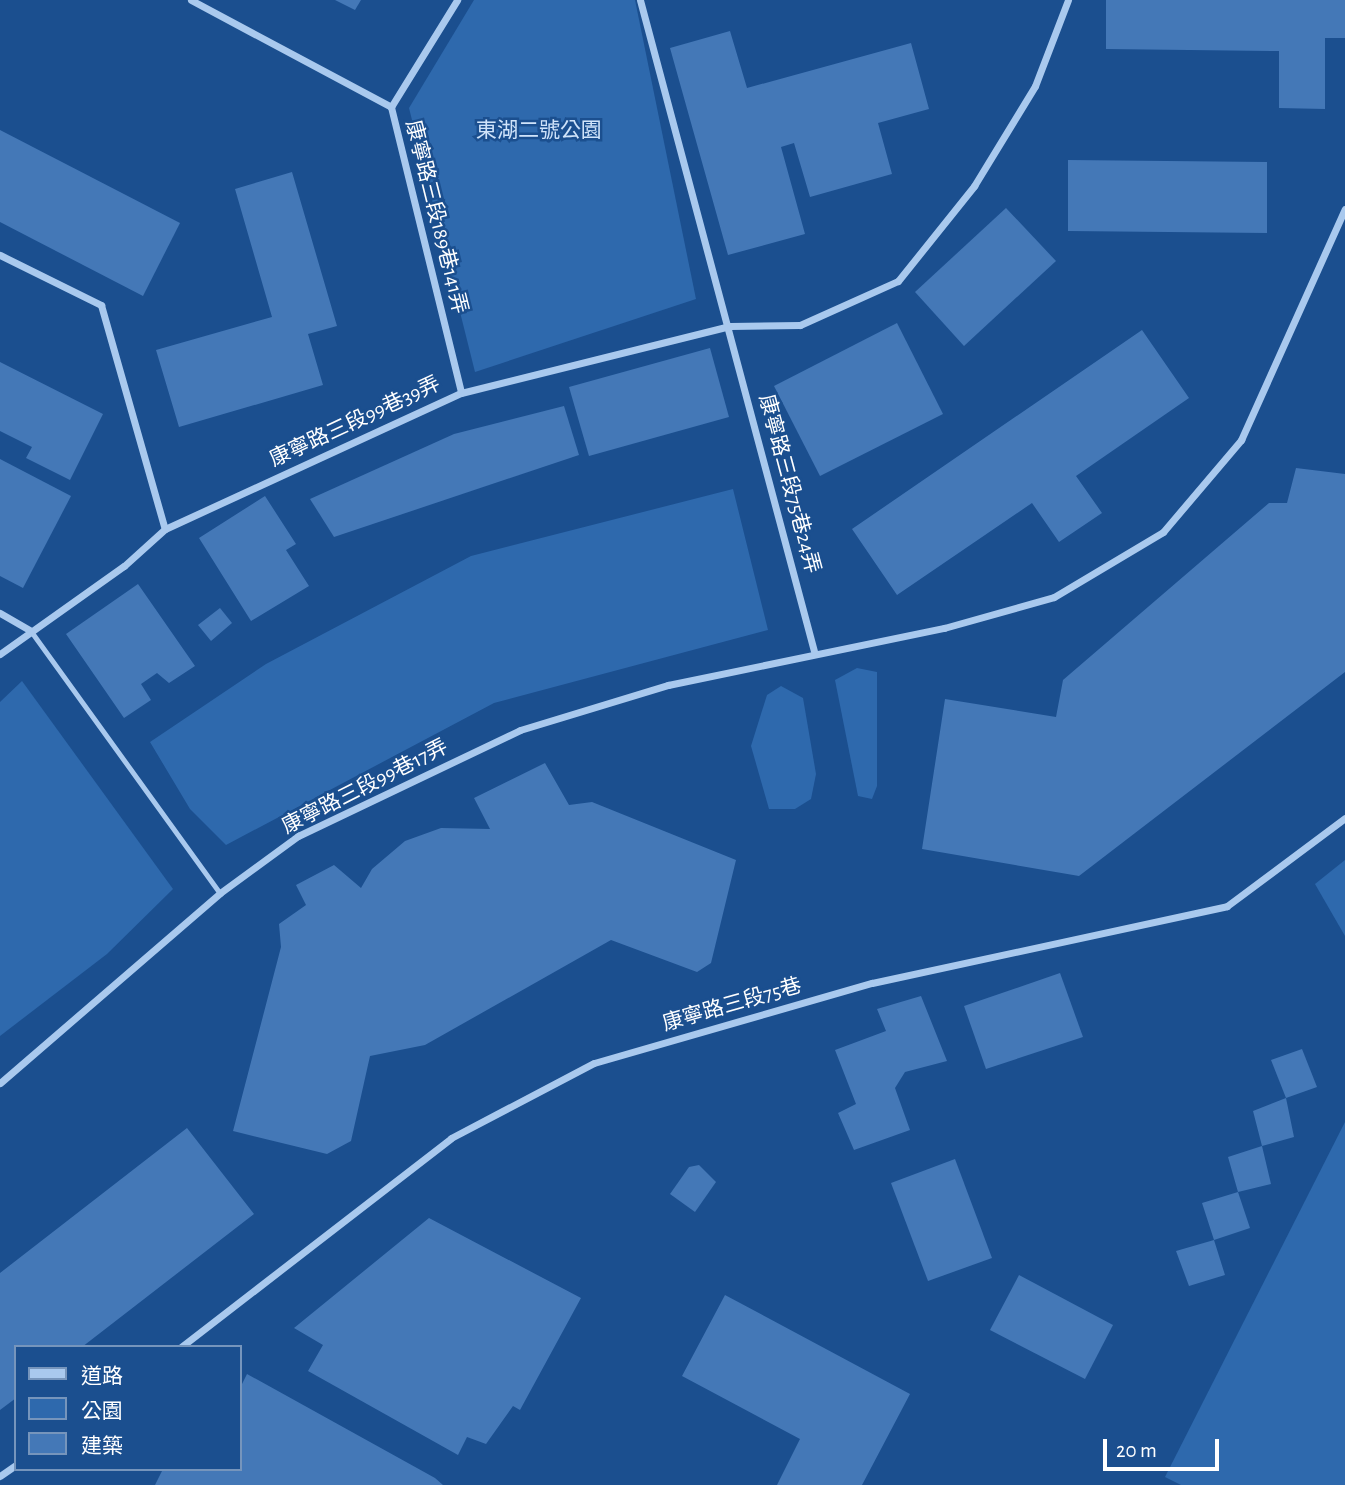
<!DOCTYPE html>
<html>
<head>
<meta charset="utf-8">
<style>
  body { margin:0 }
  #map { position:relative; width:1345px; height:1485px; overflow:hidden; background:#1b4f8f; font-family:"Alegreya Sans","Noto Sans TC",sans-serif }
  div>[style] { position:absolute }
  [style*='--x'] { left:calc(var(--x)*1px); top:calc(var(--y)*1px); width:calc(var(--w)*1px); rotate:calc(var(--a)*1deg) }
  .green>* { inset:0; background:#2e69ad }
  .building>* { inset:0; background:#4478b7 }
  .service>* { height:5px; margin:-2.5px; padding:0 2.5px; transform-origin:2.5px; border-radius:2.5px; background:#a9c9ee }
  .minor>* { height:7px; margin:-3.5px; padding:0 3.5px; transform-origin:3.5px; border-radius:3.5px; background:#a9c9ee }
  span { translate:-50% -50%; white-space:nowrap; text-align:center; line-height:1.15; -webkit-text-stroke:5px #1b4f8f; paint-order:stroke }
  .park-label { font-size:21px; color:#cfe3fa }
  .street-label { font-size:21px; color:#fff }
  .legend { position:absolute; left:14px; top:1345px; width:228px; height:126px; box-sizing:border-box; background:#1b4f8f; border:2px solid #7695bc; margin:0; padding:9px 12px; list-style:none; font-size:21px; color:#fff }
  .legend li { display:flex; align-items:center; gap:14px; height:35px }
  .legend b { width:35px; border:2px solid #7695bc }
  .scale { position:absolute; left:1103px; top:1439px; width:116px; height:32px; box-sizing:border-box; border:4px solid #fff; border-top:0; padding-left:9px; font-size:21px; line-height:24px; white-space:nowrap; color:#fff; -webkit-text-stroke:5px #1b4f8f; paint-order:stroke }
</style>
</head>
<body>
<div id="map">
  <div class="green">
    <i style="clip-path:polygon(474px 0,635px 0,696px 299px,475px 372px,409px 108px)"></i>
    <i style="clip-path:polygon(733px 489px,768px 630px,494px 703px,226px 845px,190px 809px,150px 742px,266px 664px,471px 556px)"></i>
    <i style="clip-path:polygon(857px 668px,877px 672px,877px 786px,872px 799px,858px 796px,835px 680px)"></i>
    <i style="clip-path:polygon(22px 681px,173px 889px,107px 954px,0 1036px,0 702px)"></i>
    <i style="clip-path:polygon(781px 686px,803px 698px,816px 774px,811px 799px,795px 809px,769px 809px,751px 746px,767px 695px)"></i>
    <i style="clip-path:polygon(1345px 860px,1345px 936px,1315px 884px)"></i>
    <i style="clip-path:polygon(1345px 1122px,1345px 1485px,1181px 1485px,1165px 1477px)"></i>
  </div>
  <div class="building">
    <i style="clip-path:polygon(335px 0,361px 0,355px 10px)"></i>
    <i style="clip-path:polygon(1106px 0,1345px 0,1345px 38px,1325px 38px,1325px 109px,1279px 108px,1279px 51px,1106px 49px)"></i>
    <i style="clip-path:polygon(730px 31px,747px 88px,911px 43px,929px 109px,878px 123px,892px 174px,810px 197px,794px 143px,781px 147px,805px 234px,728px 255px,670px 48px)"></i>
    <i style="clip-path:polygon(0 130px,180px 223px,143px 296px,0 222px)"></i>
    <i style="clip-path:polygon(1068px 160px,1267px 162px,1267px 233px,1068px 231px)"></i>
    <i style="clip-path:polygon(292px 172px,337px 326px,308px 334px,323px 385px,179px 427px,156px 350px,272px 317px,235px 189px)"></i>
    <i style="clip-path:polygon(1006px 208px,1056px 261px,964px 346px,915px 292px)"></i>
    <i style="clip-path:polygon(897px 323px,943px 414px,820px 476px,774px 386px)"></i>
    <i style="clip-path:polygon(1142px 330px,1189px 398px,1076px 476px,1102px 513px,1059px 542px,1032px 503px,897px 595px,852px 529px)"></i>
    <i style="clip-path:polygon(710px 348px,729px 417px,589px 456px,569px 387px)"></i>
    <i style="clip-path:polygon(0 362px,103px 414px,70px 480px,26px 458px,32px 447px,0 431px)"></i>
    <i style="clip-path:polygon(564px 406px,579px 455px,334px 537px,310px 499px,454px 434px)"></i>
    <i style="clip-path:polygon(0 459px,71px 496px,23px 588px,0 576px)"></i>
    <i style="clip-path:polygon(1296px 468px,1345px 474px,1345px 672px,1079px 876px,922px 849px,945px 699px,1056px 717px,1063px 680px,1269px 503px,1287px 503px)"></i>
    <i style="clip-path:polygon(265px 496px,296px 544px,286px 550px,309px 586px,251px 621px,199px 538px)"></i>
    <i style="clip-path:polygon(138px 584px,195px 666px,169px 683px,157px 673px,141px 684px,151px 700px,124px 718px,66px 634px)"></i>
    <i style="clip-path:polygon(220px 608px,232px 623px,211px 641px,198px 625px)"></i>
    <i style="clip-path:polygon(545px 763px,569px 805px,592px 802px,736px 860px,711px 963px,697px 972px,611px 940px,425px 1045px,370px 1056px,351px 1141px,327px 1154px,233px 1131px,281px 947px,279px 924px,306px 905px,296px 885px,334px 865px,361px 888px,372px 869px,405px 841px,441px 828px,490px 829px,474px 798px)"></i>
    <i style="clip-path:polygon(1060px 973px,1083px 1037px,986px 1069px,964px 1006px)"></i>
    <i style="clip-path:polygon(921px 996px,947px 1061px,905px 1072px,895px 1088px,910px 1130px,854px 1150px,838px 1113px,856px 1104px,835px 1050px,886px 1031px,877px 1009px)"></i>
    <i style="clip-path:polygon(1302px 1049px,1317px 1087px,1286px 1098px,1271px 1060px)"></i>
    <i style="clip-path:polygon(1286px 1098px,1294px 1137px,1262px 1146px,1271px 1184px,1238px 1192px,1228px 1157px,1262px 1146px,1253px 1111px)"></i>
    <i style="clip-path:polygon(187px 1128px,254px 1214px,82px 1347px,16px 1347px,16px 1398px,0 1410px,0 1273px)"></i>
    <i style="clip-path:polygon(955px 1159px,992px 1258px,928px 1281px,891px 1183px)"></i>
    <i style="clip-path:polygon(699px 1165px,716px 1182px,695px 1212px,670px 1194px,689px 1167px)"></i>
    <i style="clip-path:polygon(1238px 1192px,1250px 1228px,1214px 1240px,1225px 1275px,1189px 1286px,1176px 1251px,1214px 1240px,1202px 1203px)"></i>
    <i style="clip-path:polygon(429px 1218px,581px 1298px,520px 1410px,513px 1406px,486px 1444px,467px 1437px,458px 1455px,308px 1371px,323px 1345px,294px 1328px)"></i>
    <i style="clip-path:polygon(1019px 1275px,1113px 1325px,1085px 1379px,990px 1330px)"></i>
    <i style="clip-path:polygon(725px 1295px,910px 1394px,862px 1485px,777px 1485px,800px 1439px,682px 1376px)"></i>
    <i style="clip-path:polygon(247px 1374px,435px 1478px,443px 1485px,155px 1485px,163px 1469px,240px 1469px,240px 1388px)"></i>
  </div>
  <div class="service">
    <i style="--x:30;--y:630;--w:324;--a:54.2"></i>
  </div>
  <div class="minor">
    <i style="--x:191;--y:0;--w:227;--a:28.1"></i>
    <i style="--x:391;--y:107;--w:294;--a:76.2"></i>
    <i style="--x:640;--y:0;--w:674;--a:75.04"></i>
    <i style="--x:391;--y:107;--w:126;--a:-58.3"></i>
    <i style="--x:0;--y:255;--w:113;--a:26.3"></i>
    <i style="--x:101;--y:305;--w:233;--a:74.1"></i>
    <i style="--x:0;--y:613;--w:34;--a:30"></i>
    <i style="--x:0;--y:654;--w:152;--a:-35.4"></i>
    <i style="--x:124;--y:566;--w:55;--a:-42.1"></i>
    <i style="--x:165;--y:529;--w:326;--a:-24.7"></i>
    <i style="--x:461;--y:393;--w:277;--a:-14"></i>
    <i style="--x:730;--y:326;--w:70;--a:-0.8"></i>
    <i style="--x:800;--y:325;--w:107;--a:-24.2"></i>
    <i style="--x:898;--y:281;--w:122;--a:-51.3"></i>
    <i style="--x:974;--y:186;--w:117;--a:-58.6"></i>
    <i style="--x:1035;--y:86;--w:92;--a:-69"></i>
    <i style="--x:0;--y:1083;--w:291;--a:-40.8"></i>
    <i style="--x:220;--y:893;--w:97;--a:-36.2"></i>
    <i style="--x:298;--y:836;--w:246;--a:-25.5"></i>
    <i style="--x:520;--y:730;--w:155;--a:-16.9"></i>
    <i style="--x:668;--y:685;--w:282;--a:-11.7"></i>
    <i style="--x:944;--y:628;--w:114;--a:-15.7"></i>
    <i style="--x:1054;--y:597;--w:127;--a:-30.8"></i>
    <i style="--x:1163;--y:532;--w:121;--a:-49.7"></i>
    <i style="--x:1241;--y:440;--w:253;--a:-65.8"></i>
    <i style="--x:181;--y:1347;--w:341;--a:-37.7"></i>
    <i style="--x:451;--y:1138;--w:161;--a:-27.7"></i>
    <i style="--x:594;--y:1063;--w:289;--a:-16.1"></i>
    <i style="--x:872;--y:983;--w:363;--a:-12.2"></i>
    <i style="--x:1227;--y:906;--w:147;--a:-36.7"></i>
    <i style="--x:0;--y:1476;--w:19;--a:-35"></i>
  </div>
  <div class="park-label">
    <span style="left:539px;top:131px">東湖二號公園</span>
  </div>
  <div class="street-label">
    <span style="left:436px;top:217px;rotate:76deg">康寧路三段189巷141弄</span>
    <span style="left:355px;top:422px;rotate:-25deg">康寧路三段99巷39弄</span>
    <span style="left:789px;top:484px;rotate:75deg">康寧路三段75巷24弄</span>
    <span style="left:365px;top:787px;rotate:-27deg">康寧路三段99巷17弄</span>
    <span style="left:732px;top:1005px;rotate:-16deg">康寧路三段75巷</span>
  </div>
  <ul class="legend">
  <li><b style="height:9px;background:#a9c9ee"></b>道路</li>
  <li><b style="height:19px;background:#2e69ad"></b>公園</li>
  <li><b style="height:19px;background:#4478b7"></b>建築</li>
  </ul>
  <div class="scale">20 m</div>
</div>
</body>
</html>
